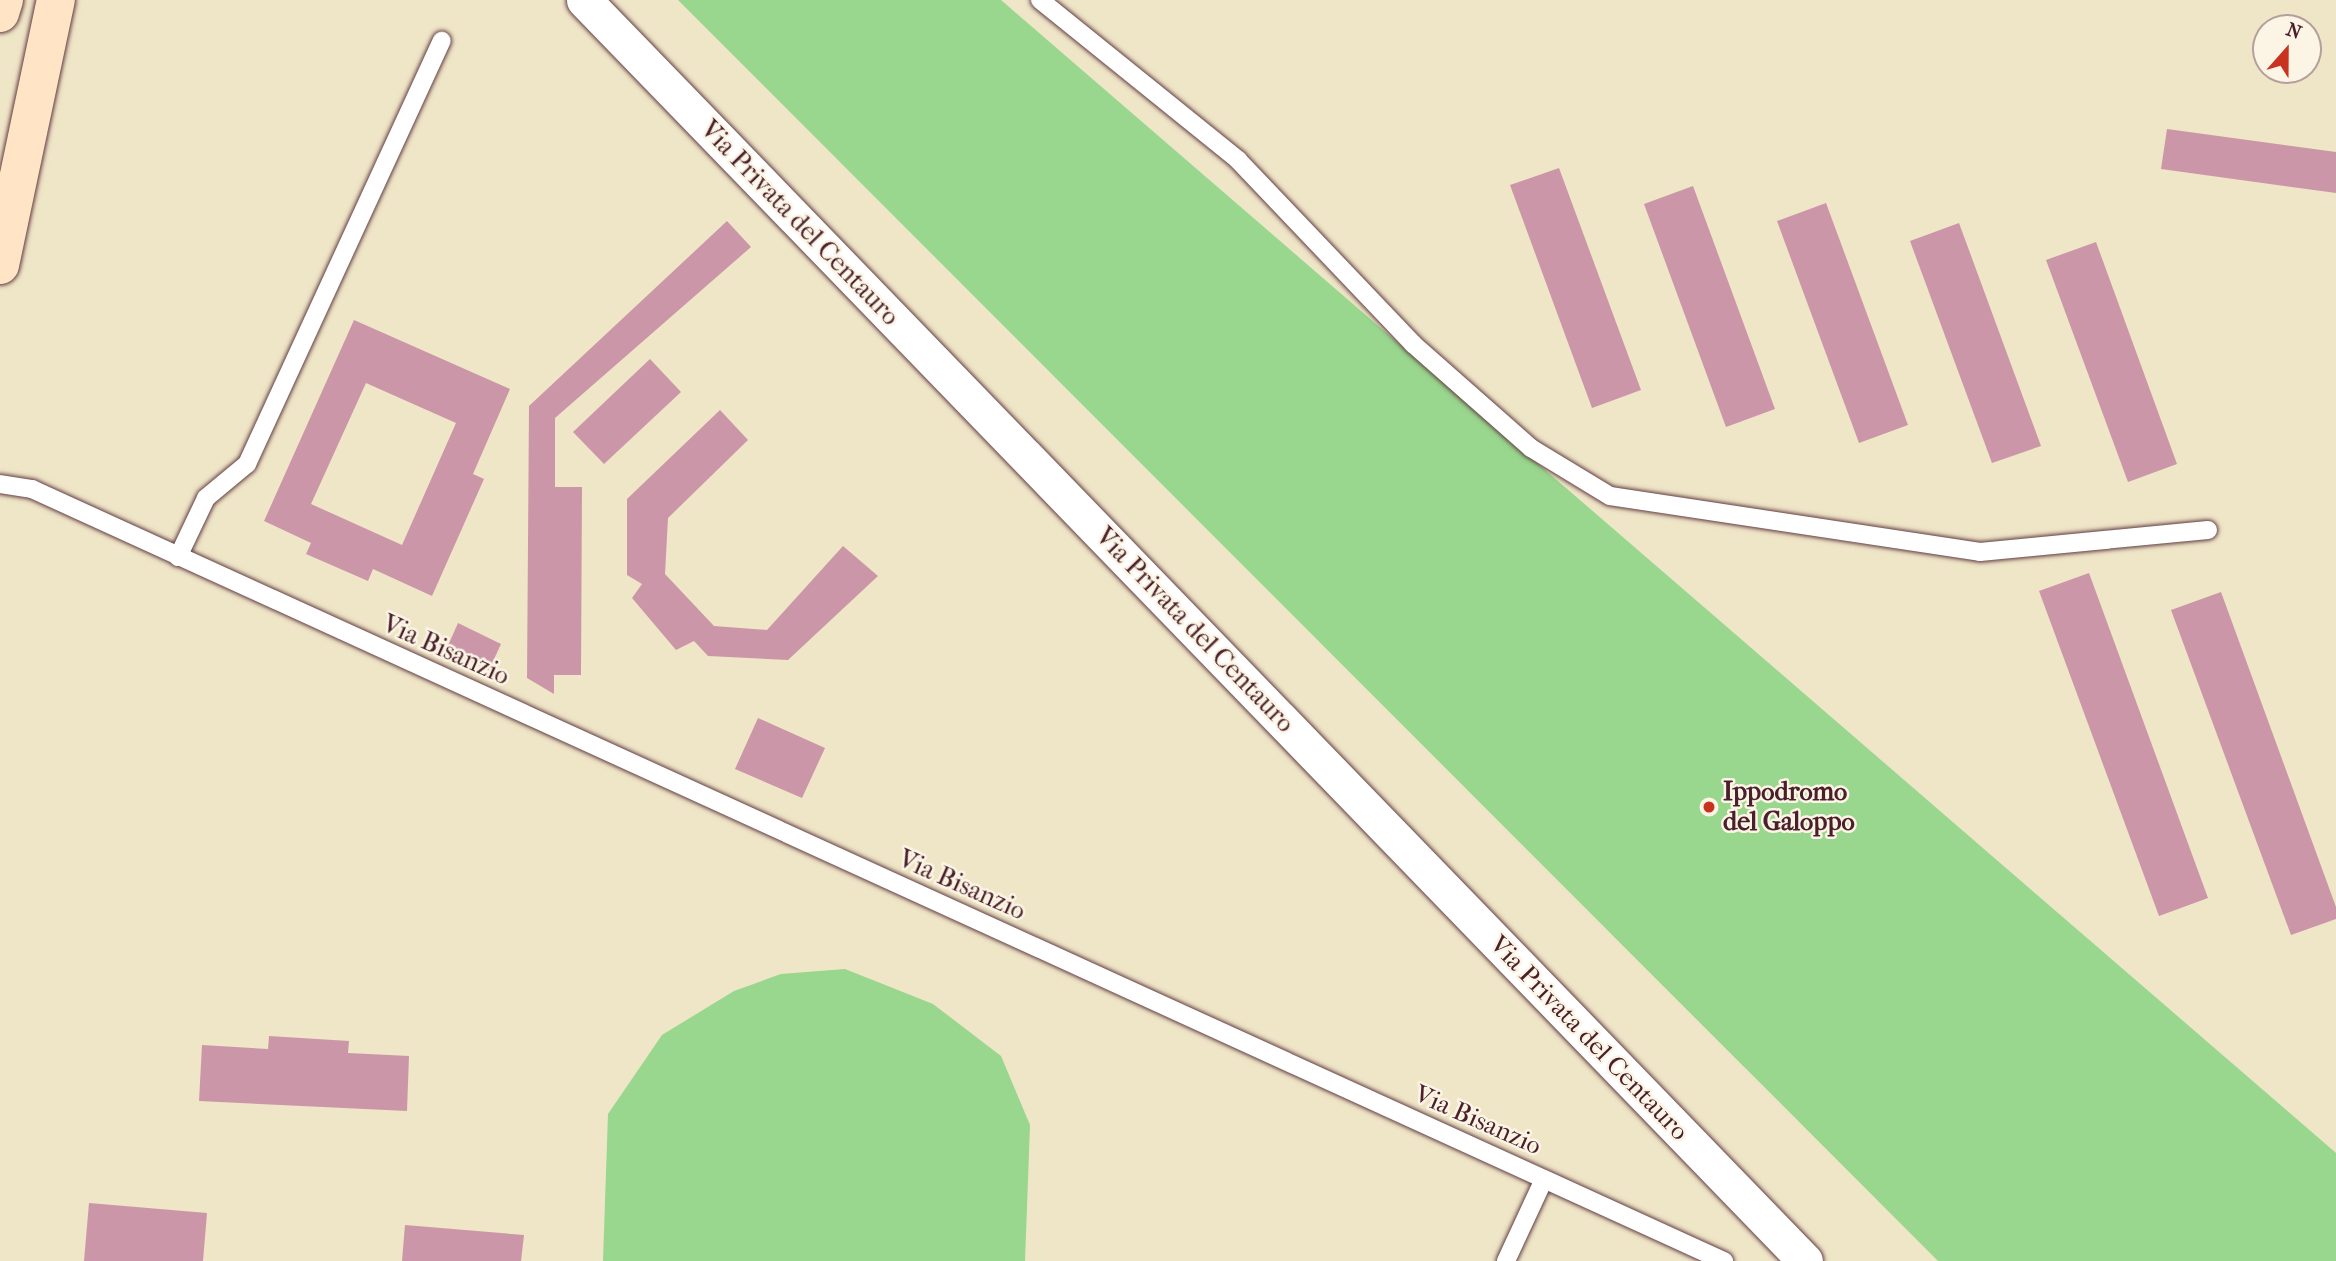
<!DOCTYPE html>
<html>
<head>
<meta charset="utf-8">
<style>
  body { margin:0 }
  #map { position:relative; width:2336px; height:1261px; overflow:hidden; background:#efe5c7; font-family:"IM FELL French Canon",serif }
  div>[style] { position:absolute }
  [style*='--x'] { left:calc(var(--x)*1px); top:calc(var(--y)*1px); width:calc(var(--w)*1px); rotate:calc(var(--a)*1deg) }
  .green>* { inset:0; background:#98d78d }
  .building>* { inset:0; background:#cc96a9 }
  .roads { filter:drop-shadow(0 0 2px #633d42) drop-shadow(0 0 2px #633d42) }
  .lane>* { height:18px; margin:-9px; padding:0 9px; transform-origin:9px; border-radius:9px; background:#fff }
  .street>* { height:35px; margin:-17.5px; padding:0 17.5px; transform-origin:17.5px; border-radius:17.5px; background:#fff }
  .secondary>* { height:38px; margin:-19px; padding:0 19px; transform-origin:19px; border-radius:19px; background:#ffe4c6 }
  .dots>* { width:19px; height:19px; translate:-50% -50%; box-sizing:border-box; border:4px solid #fcf5e5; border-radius:50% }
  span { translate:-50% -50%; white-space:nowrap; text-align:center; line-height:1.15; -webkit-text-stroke:5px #fcf5e5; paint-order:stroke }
  .street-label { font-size:26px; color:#4a1f2b }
  .poi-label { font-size:26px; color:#4a1f2b; font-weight:700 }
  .left { translate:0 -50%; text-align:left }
  .north { position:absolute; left:2252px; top:14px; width:70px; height:70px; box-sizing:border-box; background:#fcf5e5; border:2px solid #b59f9b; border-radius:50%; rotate:21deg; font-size:19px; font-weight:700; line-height:28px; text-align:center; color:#4a1f2b }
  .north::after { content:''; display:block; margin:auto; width:24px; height:32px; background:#c8321e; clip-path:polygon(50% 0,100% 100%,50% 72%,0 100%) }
</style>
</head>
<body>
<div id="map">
  <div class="green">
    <i style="clip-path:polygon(678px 0,1001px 0,2336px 1153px,2336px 1261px,1938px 1261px)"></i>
    <i style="clip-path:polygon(845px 969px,933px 1004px,1001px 1056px,1030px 1125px,1025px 1261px,603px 1261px,608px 1114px,662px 1035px,734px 991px,781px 974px)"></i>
  </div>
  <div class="building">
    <i style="clip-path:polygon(2167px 129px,2336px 152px,2336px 193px,2161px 169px)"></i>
    <i style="clip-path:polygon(1559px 168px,1641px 390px,1592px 408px,1510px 185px)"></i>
    <i style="clip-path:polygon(1693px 186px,1775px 409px,1726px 427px,1644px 204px)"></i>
    <i style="clip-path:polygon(1826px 203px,1908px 425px,1859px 443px,1777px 221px)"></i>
    <i style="clip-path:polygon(727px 221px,751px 247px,555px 418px,555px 487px,582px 487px,581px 675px,554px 675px,554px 694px,527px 678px,529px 406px)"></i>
    <i style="clip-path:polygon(1959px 223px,2041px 446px,1992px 463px,1910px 241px)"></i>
    <i style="clip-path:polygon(2096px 242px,2177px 464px,2128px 482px,2046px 260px)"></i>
    <i style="clip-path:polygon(evenodd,354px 320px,510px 389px,473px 474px,484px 479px,432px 596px,373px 569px,368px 581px,306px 554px,311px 543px,264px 521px,354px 320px,366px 383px,456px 423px,402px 545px,311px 504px,366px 383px)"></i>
    <i style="clip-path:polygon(650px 359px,681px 392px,604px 464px,573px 432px)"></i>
    <i style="clip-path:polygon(720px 410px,748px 440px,668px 518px,665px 574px,714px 626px,767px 630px,843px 546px,878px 576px,788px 660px,708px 656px,694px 641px,676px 650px,632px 598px,642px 584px,627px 575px,627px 499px)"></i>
    <i style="clip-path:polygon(2089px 573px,2208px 898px,2159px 916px,2039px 591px)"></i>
    <i style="clip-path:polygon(2221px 592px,2336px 907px,2336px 919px,2291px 935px,2171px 610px)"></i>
    <i style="clip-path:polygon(458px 623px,501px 644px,489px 670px,446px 650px)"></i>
    <i style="clip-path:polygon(758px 718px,825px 748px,802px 798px,735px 769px)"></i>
    <i style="clip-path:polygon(269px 1036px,349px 1041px,348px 1053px,409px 1056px,407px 1111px,199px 1101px,202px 1045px,268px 1049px)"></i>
    <i style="clip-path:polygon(89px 1203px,207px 1213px,203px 1261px,84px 1261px)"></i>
    <i style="clip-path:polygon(405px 1225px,524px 1235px,521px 1261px,402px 1261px)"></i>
  </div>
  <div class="roads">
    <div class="lane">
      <i style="--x:1040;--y:0;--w:255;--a:38.9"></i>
      <i style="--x:1238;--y:160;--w:254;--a:46.4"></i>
      <i style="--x:1413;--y:344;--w:157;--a:41.4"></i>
      <i style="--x:1531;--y:448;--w:92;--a:31.3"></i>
      <i style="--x:1610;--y:496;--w:374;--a:8.6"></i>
      <i style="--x:1980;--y:552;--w:229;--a:-5.5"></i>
      <i style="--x:0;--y:484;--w:32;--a:9"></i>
      <i style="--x:32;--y:489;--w:1860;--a:24.53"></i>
      <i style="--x:178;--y:557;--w:65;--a:-64.6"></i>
      <i style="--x:206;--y:498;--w:53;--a:-39.7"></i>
      <i style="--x:247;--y:464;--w:466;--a:-65.3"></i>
      <i style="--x:1506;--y:1261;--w:90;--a:-65.1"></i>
    </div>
    <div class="street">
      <i style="--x:584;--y:0;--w:1755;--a:45.92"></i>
    </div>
    <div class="secondary">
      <i style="--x:0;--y:13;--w:14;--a:-73"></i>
      <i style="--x:0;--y:265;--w:271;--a:-78.1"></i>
    </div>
  </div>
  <div class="dots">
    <i style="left:1709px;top:807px;background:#c8321e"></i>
  </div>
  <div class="street-label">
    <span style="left:800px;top:223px;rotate:46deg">Via Privata del Centauro</span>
    <span style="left:1195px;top:630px;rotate:46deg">Via Privata del Centauro</span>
    <span style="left:446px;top:650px;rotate:24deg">Via Bisanzio</span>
    <span style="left:962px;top:885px;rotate:24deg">Via Bisanzio</span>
    <span style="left:1589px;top:1038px;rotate:46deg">Via Privata del Centauro</span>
    <span style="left:1478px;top:1120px;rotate:24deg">Via Bisanzio</span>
  </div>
  <div class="poi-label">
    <span class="left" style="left:1723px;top:807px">Ippodromo<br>del Galoppo</span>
  </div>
  <div class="north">N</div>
</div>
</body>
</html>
